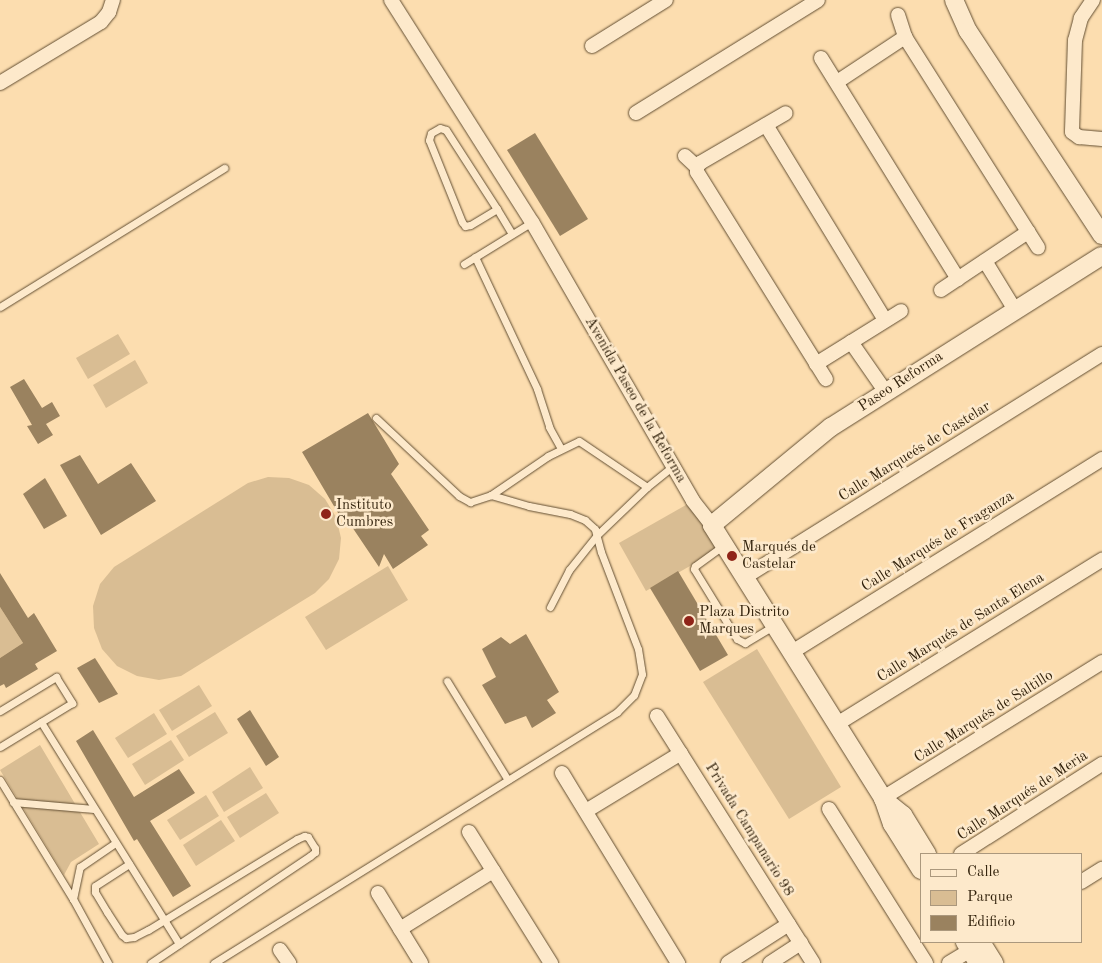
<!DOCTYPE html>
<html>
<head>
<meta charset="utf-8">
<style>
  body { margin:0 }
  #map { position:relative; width:1102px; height:963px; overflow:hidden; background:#fcddaf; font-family:"Old Standard TT",serif }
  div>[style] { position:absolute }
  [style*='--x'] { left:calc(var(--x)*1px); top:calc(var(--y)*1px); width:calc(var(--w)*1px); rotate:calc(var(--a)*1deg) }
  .green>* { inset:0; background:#d9bd93 }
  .building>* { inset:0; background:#9a825f }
  .roads { filter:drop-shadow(0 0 1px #624e32) drop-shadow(0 0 1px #624e32) }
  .service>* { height:7px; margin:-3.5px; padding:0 3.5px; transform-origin:3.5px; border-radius:3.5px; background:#fde9cb }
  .minor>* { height:14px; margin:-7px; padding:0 7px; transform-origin:7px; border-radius:7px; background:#fde9cb }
  .tertiary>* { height:18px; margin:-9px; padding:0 9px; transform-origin:9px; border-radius:9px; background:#fde9cb }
  .dots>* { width:14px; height:14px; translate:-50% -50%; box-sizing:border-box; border:2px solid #fde9cb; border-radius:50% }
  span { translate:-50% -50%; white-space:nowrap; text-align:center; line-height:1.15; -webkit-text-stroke:5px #fde9cb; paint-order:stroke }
  .street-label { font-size:15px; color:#2f1f09 }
  .poi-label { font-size:15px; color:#2f1f09 }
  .left { translate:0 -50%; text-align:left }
  .legend { position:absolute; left:920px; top:853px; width:162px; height:90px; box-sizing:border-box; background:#fde9cb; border:1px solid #ab987d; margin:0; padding:6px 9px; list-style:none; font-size:15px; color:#2f1f09 }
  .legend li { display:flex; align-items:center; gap:10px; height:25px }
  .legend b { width:25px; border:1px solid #ab987d }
</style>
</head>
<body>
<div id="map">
  <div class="green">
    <i style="clip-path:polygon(118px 334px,130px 354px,88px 379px,76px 358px)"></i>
    <i style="clip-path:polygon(135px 360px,148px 383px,106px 408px,93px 385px)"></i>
    <i style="clip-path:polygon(268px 477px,289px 478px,309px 485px,325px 499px,336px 517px,341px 538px,339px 559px,329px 579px,315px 593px,181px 676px,159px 680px,137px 676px,117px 666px,102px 649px,94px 628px,93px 606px,100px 584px,114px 567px,248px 483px)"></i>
    <i style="clip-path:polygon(693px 501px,720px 549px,646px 591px,619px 543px)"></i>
    <i style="clip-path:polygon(388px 566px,408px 600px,326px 650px,305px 617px)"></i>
    <i style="clip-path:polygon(0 607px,23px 643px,0 658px)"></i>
    <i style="clip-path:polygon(757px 649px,841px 787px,789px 819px,703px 682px)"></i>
    <i style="clip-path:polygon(199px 685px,212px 706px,172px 731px,159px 710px)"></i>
    <i style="clip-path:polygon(215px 712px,228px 733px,189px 757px,176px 736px)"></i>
    <i style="clip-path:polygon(154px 713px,167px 734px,128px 758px,115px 738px)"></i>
    <i style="clip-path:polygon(171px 740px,184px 760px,145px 785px,132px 764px)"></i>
    <i style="clip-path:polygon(40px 745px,99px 844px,71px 862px,64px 875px,0 770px)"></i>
    <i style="clip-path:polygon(250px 767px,263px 788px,224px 812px,212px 792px)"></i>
    <i style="clip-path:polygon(266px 793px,279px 813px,240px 838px,227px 817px)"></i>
    <i style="clip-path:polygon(206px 795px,219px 816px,180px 840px,167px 820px)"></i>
    <i style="clip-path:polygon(221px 820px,235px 841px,196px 866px,183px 845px)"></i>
  </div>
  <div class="building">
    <i style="clip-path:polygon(535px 133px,588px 219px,560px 236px,507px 150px)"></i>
    <i style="clip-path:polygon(24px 379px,42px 408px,52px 402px,60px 416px,46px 424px,53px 435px,38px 444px,27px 426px,32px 425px,10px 387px)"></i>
    <i style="clip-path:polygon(368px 413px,399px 464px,391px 474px,429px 530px,421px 536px,428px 545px,393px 569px,384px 554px,379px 567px,346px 518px,341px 518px,302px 452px)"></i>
    <i style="clip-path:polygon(80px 455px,98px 484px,131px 463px,156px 501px,101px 535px,60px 465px)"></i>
    <i style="clip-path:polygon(45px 478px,67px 516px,44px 529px,23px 494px)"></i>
    <i style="clip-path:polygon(678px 571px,728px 655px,700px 671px,650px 588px)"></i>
    <i style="clip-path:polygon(0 573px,28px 618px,34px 613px,57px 651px,35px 664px,38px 669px,6px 688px,4px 684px,0 686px,0 658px,23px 643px,0 607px)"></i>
    <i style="clip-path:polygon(526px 634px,559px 692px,547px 700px,556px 713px,532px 728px,526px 716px,505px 724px,482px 685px,496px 677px,482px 649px,501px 637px,510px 644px)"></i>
    <i style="clip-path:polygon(95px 658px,118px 694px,99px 703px,77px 668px)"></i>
    <i style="clip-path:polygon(250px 710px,279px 757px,266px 766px,237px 719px)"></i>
    <i style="clip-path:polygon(93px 730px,134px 797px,179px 769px,195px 793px,150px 821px,191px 886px,173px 897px,137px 839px,134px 841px,76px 741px)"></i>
  </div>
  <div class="roads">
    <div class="service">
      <i style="--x:497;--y:209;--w:31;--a:149"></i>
      <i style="--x:470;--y:225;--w:5;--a:169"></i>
      <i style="--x:465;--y:226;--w:5;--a:-127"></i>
      <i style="--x:462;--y:222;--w:88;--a:-111.9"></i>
      <i style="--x:429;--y:140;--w:7;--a:-74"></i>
      <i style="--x:431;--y:133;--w:10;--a:-29"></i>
      <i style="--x:440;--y:128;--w:6;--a:18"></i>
      <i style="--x:446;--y:130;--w:94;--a:57.2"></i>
      <i style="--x:497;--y:209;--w:29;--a:59"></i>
      <i style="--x:475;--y:257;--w:146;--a:64.8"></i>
      <i style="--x:537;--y:389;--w:40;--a:72"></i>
      <i style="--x:549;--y:427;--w:25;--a:61"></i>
      <i style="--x:464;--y:264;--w:80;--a:-31.7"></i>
      <i style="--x:0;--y:307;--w:264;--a:-31.8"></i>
      <i style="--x:376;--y:418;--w:114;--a:43.2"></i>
      <i style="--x:459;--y:496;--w:13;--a:29"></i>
      <i style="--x:470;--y:502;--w:22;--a:-18"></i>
      <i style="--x:491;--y:495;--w:69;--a:-34.4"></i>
      <i style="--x:548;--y:456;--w:34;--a:-26"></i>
      <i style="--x:579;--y:441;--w:82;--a:34.1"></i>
      <i style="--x:724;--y:545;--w:36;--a:144"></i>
      <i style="--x:695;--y:566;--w:3;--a:108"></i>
      <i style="--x:694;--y:569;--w:82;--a:58.4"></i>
      <i style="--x:737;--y:639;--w:9;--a:27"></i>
      <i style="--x:745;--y:643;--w:35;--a:-31"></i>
      <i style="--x:550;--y:607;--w:42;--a:-62.8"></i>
      <i style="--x:569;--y:570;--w:45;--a:-51.3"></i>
      <i style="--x:597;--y:535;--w:69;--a:-43.8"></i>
      <i style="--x:647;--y:487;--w:33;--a:-39"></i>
      <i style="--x:447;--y:681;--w:116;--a:58.4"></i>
      <i style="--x:0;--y:711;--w:66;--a:-31.3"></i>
      <i style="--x:56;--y:677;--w:31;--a:58"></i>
      <i style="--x:72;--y:703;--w:84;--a:148.6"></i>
      <i style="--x:41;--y:722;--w:261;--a:58.1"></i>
      <i style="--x:179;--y:944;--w:34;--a:146"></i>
      <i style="--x:0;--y:780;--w:140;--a:58.5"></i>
      <i style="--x:73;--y:899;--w:73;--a:61.3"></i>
      <i style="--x:13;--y:802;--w:81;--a:4.9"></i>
      <i style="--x:129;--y:864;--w:40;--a:147.1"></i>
      <i style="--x:95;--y:886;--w:6;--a:90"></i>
      <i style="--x:95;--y:892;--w:23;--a:59"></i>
      <i style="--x:107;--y:912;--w:27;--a:57"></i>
      <i style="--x:122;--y:935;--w:5;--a:37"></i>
      <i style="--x:126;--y:938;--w:8;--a:-7"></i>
      <i style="--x:134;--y:937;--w:16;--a:-27"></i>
      <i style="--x:148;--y:930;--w:175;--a:-31.4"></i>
      <i style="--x:297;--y:839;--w:8;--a:-23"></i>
      <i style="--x:304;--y:836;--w:4;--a:14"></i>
      <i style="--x:308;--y:837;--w:13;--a:58"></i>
      <i style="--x:315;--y:848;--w:4;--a:90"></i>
      <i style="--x:315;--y:852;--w:6;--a:141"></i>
      <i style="--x:310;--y:856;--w:158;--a:146.1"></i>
      <i style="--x:73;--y:899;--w:33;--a:-78"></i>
      <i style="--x:80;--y:867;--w:42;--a:-34.4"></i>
      <i style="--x:214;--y:963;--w:475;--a:-31.9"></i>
      <i style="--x:617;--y:712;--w:24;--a:-45"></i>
      <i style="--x:634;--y:695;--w:22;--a:-69"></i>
      <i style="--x:642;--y:674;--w:25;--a:-99"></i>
      <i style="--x:638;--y:649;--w:104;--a:-110.9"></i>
      <i style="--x:601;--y:552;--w:24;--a:-105"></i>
      <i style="--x:595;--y:529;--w:13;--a:-138"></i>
      <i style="--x:585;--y:520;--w:16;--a:-158"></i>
      <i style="--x:570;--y:514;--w:42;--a:-169"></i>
      <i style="--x:529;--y:506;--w:40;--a:-164"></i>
    </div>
    <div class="minor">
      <i style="--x:391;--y:0;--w:263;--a:57.6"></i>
      <i style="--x:532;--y:222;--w:322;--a:60"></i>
      <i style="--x:693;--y:501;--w:31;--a:52"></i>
      <i style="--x:1093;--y:0;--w:22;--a:124"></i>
      <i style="--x:1081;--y:18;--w:23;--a:105"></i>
      <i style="--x:1075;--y:40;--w:92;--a:91.9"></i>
      <i style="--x:1072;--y:132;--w:9;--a:36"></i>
      <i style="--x:1079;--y:137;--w:23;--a:5"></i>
      <i style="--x:898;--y:15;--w:23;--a:72"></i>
      <i style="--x:905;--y:37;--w:249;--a:57.7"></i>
      <i style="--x:592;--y:46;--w:87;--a:-31.9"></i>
      <i style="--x:821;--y:58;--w:260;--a:58.2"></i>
      <i style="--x:837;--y:82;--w:82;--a:-33.5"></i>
      <i style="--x:0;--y:83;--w:118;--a:-31.1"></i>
      <i style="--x:101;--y:22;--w:13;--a:-51"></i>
      <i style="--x:109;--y:12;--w:13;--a:-72"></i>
      <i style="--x:636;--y:113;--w:214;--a:-31.8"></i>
      <i style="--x:766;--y:125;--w:228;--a:58.6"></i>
      <i style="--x:685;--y:156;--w:16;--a:43"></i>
      <i style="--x:697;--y:167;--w:5;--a:90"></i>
      <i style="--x:697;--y:172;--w:244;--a:58.1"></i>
      <i style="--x:697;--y:167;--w:5;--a:-53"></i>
      <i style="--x:700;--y:163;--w:99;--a:-30.2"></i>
      <i style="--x:985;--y:261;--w:57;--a:58.5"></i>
      <i style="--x:941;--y:290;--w:105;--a:-33.7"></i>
      <i style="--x:851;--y:342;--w:60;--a:55.2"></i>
      <i style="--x:816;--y:364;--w:100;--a:-31.9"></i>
      <i style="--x:745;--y:577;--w:421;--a:-32"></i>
      <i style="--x:792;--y:652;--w:365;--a:-31.9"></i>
      <i style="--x:657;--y:716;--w:292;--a:57.7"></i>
      <i style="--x:837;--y:724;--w:312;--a:-31.8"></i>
      <i style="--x:562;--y:773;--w:223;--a:58.6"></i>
      <i style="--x:883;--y:798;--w:258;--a:-31.8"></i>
      <i style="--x:829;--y:809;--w:182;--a:57.8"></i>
      <i style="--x:586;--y:811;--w:111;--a:-31.4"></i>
      <i style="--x:469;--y:832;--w:155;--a:58"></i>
      <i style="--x:961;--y:854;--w:167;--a:-32.6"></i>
      <i style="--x:1081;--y:882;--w:25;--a:-32"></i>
      <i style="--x:378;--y:893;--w:82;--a:58.4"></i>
      <i style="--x:400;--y:929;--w:110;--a:-31.9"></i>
      <i style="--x:280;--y:950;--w:16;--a:55"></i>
      <i style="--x:728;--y:963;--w:72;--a:-32.6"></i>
      <i style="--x:770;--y:963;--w:37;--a:-33"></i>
      <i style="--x:949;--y:963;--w:35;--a:-31"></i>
    </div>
    <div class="tertiary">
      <i style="--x:954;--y:0;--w:34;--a:66"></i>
      <i style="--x:968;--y:31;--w:244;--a:56.7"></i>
      <i style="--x:883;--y:799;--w:26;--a:39"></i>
      <i style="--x:903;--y:815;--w:46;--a:58.4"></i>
      <i style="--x:921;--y:870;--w:54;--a:-122.2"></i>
      <i style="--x:892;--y:824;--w:28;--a:-109"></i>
      <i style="--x:883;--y:798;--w:322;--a:-122.1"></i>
      <i style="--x:712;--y:525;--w:154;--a:-39.5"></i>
      <i style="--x:831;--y:427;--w:320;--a:-32.3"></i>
      <i style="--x:965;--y:942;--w:25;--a:58"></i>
      <i style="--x:981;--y:942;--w:25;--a:58"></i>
    </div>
  </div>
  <div class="dots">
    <i style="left:326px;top:514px;background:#8f2418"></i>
    <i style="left:732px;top:556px;background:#8f2418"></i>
    <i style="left:689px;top:621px;background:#8f2418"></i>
  </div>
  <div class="street-label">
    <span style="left:901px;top:382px;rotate:-33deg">Paseo Reforma</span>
    <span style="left:635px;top:400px;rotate:60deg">Avenida Paseo de la Reforma</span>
    <span style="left:915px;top:452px;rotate:-32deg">Calle Marqueés de Castelar</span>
    <span style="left:938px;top:542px;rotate:-32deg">Calle Marqués de Fraganza</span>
    <span style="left:961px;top:628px;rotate:-32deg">Calle Marqués de Santa Elena</span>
    <span style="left:984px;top:717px;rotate:-32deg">Calle Marqués de Saltillo</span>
    <span style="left:1023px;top:796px;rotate:-33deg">Calle Marqués de Meria</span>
    <span style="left:749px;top:830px;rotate:58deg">Privada Campanario 98</span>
  </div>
  <div class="poi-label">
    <span class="left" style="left:336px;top:514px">Instituto<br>Cumbres</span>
    <span class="left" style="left:742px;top:556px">Marqués de<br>Castelar</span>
    <span class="left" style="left:699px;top:621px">Plaza Distrito<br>Marques</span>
  </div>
  <ul class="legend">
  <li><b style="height:6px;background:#fde9cb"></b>Calle</li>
  <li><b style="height:14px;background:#d9bd93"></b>Parque</li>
  <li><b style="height:14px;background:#9a825f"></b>Edificio</li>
  </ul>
</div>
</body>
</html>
